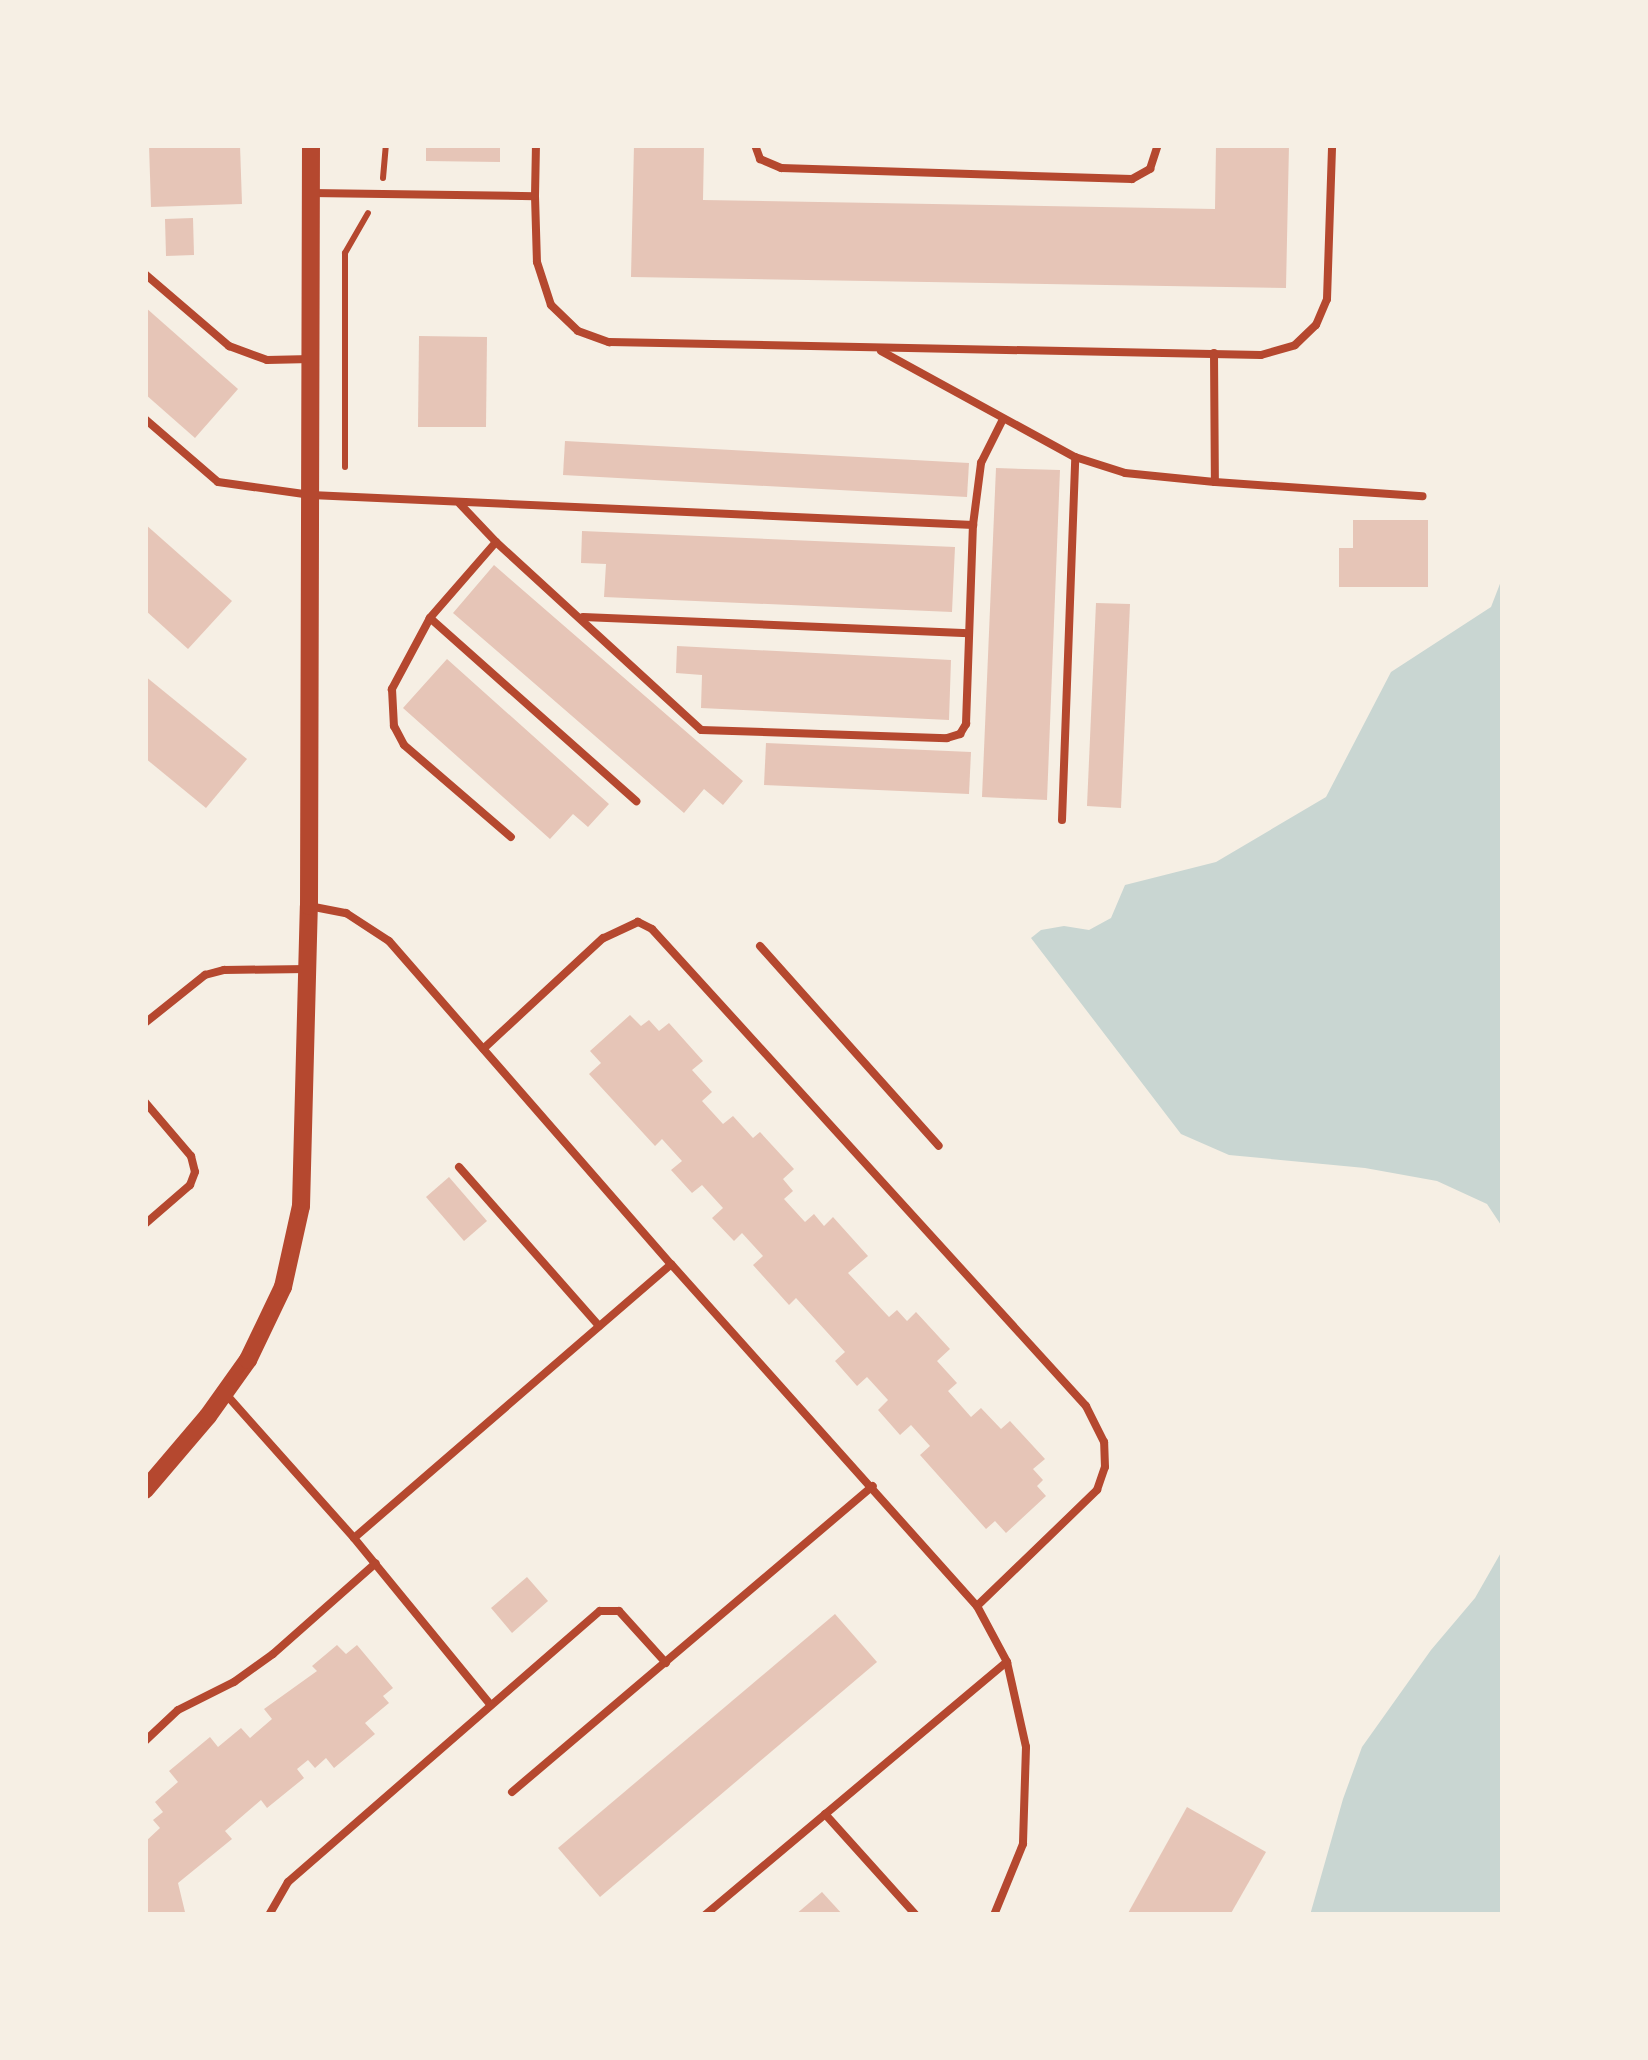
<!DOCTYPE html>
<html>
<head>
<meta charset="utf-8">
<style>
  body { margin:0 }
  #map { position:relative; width:1648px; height:2060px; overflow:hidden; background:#f6efe4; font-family:Manrope,sans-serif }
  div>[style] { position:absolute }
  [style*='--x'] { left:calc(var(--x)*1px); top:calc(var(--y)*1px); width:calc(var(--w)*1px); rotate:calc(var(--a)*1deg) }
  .water>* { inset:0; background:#c9d6d2 }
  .building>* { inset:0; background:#e6c5b7 }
  .path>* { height:6px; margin:-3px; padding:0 3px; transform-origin:3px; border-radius:3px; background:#b5482f }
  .service>* { height:8px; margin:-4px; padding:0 4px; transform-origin:4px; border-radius:4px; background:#b5482f }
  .tertiary>* { height:18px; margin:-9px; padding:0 9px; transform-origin:9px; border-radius:9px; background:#b5482f }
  span { translate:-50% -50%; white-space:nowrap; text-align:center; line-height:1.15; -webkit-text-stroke:9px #f6efe4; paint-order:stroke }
  .frame { position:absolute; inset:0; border:148px solid #f6efe4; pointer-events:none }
</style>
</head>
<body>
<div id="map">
  <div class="water">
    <i style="clip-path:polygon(1503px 576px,1503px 1228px,1487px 1204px,1437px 1181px,1365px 1168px,1229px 1155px,1181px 1134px,1031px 938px,1041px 930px,1064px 926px,1089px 930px,1111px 918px,1125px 885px,1216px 862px,1326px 797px,1391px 672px,1491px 607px)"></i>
    <i style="clip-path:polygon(1503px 1549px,1503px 1915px,1310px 1915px,1343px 1799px,1362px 1747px,1431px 1650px,1475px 1598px)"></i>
  </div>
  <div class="building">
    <i style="clip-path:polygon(149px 145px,240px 145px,242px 204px,151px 207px)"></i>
    <i style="clip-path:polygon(426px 145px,500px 145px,500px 162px,426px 161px)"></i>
    <i style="clip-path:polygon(634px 145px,704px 145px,703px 200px,1215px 209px,1216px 145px,1289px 145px,1286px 288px,631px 277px)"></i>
    <i style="clip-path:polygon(193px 218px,194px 255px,166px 256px,165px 219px)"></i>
    <i style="clip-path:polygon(145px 307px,238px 389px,195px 438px,145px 394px)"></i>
    <i style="clip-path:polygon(419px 336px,487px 337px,486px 427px,418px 427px)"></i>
    <i style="clip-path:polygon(565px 441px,969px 463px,967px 497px,563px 475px)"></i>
    <i style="clip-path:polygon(996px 468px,1060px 470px,1047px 800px,982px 797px)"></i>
    <i style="clip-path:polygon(1353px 520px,1428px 520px,1428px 587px,1339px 587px,1339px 548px,1353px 548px)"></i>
    <i style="clip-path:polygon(145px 524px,232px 601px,188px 649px,145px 610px)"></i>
    <i style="clip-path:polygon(582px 531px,955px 547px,952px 612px,604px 597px,606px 564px,581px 563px)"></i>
    <i style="clip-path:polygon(494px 565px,743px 781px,723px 805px,704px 789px,684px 813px,453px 613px)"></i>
    <i style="clip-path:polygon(1096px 603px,1130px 604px,1121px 808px,1087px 806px)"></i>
    <i style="clip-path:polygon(677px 646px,951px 660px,949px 720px,701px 708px,702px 675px,676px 673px)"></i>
    <i style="clip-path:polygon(447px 659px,609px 804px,588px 827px,573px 814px,550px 839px,403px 708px)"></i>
    <i style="clip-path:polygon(145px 676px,247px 759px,206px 808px,145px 758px)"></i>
    <i style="clip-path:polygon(766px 743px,971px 752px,969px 794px,764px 785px)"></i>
    <i style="clip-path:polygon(630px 1015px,641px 1026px,649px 1020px,659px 1031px,669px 1023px,703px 1061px,692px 1070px,712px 1092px,702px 1101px,723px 1124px,733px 1116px,753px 1138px,760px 1132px,794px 1169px,783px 1179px,793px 1191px,784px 1199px,805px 1222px,814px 1214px,824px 1226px,833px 1217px,868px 1256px,848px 1273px,889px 1317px,897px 1310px,907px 1321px,916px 1312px,950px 1349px,937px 1361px,957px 1383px,948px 1391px,971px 1417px,981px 1408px,1001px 1429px,1010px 1421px,1045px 1459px,1033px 1469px,1043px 1480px,1037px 1486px,1046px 1496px,1006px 1533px,995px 1521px,986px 1529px,920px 1455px,930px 1446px,911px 1425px,900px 1435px,878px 1410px,888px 1400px,867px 1377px,857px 1386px,835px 1361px,845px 1352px,796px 1298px,789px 1305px,753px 1265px,763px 1256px,742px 1233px,734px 1241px,712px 1218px,723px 1208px,702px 1185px,692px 1193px,671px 1170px,682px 1161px,662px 1139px,655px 1146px,589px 1074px,601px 1063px,590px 1051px)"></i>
    <i style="clip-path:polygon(449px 1177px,487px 1221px,464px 1241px,426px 1197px)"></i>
    <i style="clip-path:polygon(527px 1577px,548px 1601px,512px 1633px,491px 1608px)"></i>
    <i style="clip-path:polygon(835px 1614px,877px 1662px,600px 1897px,558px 1848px)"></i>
    <i style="clip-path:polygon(337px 1645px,346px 1654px,357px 1645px,393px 1688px,383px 1696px,389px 1703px,365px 1723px,375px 1734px,334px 1768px,326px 1758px,315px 1768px,308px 1760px,297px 1769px,304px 1778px,267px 1808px,261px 1800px,225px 1831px,232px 1839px,178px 1883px,185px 1912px,145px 1915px,145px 1842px,160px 1828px,153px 1820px,163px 1812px,155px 1802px,178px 1782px,169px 1771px,210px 1737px,218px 1747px,241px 1728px,250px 1738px,272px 1719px,264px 1709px,317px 1671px,312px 1666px)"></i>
    <i style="clip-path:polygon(1187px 1807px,1266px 1852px,1230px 1915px,1127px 1915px)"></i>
    <i style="clip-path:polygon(822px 1892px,843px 1915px,795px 1915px)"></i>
  </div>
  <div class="path">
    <i style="--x:383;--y:178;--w:33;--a:-85"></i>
    <i style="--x:345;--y:467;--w:214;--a:-90"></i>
    <i style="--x:345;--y:253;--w:46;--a:-60.1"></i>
  </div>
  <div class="service">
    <i style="--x:755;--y:145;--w:15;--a:70"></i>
    <i style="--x:760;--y:159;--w:23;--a:23"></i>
    <i style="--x:781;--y:168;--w:351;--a:1.8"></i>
    <i style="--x:1132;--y:179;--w:21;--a:-29"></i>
    <i style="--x:1150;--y:169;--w:25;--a:-72"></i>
    <i style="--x:311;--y:193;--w:224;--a:0.8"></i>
    <i style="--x:535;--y:196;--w:66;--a:88.3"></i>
    <i style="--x:537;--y:262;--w:45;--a:72"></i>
    <i style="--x:551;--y:305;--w:37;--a:44"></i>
    <i style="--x:578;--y:331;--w:33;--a:20"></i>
    <i style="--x:609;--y:342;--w:652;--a:1.14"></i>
    <i style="--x:1261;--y:355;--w:35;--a:-16"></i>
    <i style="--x:1295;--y:345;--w:29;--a:-44"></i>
    <i style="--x:1316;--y:325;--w:28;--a:-67"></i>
    <i style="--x:1327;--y:299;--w:154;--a:-88.1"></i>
    <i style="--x:535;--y:196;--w:51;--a:-88.9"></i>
    <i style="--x:145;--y:274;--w:111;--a:40.6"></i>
    <i style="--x:229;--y:346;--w:40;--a:20.2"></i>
    <i style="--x:267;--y:360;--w:44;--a:-1.3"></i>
    <i style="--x:881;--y:351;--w:221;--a:28.7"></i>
    <i style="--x:1214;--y:353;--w:129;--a:89.6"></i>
    <i style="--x:1215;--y:482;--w:208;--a:3.9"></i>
    <i style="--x:145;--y:419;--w:96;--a:40.8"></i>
    <i style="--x:218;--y:482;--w:94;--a:8"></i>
    <i style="--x:311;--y:495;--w:663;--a:2.59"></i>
    <i style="--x:460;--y:504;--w:52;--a:46.5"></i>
    <i style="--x:496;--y:542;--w:278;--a:42.5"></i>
    <i style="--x:701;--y:730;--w:246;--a:1.9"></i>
    <i style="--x:947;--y:738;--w:14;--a:-17"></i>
    <i style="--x:960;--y:734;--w:12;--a:-59"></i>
    <i style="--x:966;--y:724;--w:199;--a:-88"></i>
    <i style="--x:973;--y:525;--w:63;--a:-82.6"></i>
    <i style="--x:981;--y:463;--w:47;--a:-63.4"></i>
    <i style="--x:496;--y:542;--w:101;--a:131"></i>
    <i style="--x:430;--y:618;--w:276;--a:41.6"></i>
    <i style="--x:583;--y:617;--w:386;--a:2.4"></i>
    <i style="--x:430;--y:618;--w:81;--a:118.2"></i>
    <i style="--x:392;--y:689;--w:37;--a:87"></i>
    <i style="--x:394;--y:726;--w:21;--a:62"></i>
    <i style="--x:404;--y:745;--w:141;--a:40.7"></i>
    <i style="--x:1062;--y:820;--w:363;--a:-87.9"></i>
    <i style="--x:1075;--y:457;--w:52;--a:17.7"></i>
    <i style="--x:1125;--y:473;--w:90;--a:5.7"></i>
    <i style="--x:309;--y:906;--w:38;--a:11"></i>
    <i style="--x:346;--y:913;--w:51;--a:33.1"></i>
    <i style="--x:389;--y:941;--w:429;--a:48.9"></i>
    <i style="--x:671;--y:1264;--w:459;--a:48.2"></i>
    <i style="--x:977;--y:1606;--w:167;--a:-44"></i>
    <i style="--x:1097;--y:1490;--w:24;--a:-71"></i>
    <i style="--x:1105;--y:1467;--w:25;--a:-92"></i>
    <i style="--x:1104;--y:1442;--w:40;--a:-116.6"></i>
    <i style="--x:1086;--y:1406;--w:645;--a:-132.3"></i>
    <i style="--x:652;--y:929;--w:16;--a:-153"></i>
    <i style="--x:638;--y:922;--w:38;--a:155"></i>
    <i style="--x:603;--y:938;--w:163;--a:137.2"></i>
    <i style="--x:760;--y:946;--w:268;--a:48.2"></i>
    <i style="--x:145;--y:1023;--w:77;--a:-38.7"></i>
    <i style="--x:205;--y:975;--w:20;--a:-15"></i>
    <i style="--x:224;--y:970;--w:83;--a:-0.7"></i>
    <i style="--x:145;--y:1102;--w:71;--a:49.6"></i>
    <i style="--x:191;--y:1156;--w:16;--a:76"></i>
    <i style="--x:195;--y:1172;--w:14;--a:111"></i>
    <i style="--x:190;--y:1185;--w:60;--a:139.1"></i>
    <i style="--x:459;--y:1167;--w:212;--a:48.6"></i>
    <i style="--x:224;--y:1392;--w:195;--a:48.3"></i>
    <i style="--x:354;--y:1538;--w:215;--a:50.7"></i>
    <i style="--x:354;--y:1538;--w:419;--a:-40.8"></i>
    <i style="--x:977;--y:1606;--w:64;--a:61.8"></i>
    <i style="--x:1007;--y:1662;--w:87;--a:77.4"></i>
    <i style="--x:1026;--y:1747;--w:97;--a:91.8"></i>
    <i style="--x:1023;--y:1844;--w:77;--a:112.2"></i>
    <i style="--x:145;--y:1741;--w:45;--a:-43.2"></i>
    <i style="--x:178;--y:1710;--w:63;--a:-26.6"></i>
    <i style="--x:234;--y:1682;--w:48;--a:-35.7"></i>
    <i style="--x:273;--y:1654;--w:137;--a:-41.5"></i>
    <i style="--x:512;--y:1792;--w:473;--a:-40.3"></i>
    <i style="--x:825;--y:1814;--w:136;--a:48"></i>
    <i style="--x:269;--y:1915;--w:38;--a:-60"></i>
    <i style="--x:288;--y:1882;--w:413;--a:-41"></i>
    <i style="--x:600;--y:1611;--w:19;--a:0"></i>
    <i style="--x:619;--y:1611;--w:70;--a:47.9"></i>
    <i style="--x:705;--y:1915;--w:394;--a:-40"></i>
  </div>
  <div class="tertiary">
    <i style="--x:145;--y:1490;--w:97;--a:-49.6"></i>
    <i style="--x:208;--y:1416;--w:69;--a:-54.5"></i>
    <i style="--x:248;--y:1360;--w:81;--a:-64.4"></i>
    <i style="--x:283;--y:1287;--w:83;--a:-77.5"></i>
    <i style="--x:301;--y:1206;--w:300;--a:-88.5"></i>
    <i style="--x:309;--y:906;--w:761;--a:-89.85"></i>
  </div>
  <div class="frame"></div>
</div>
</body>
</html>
